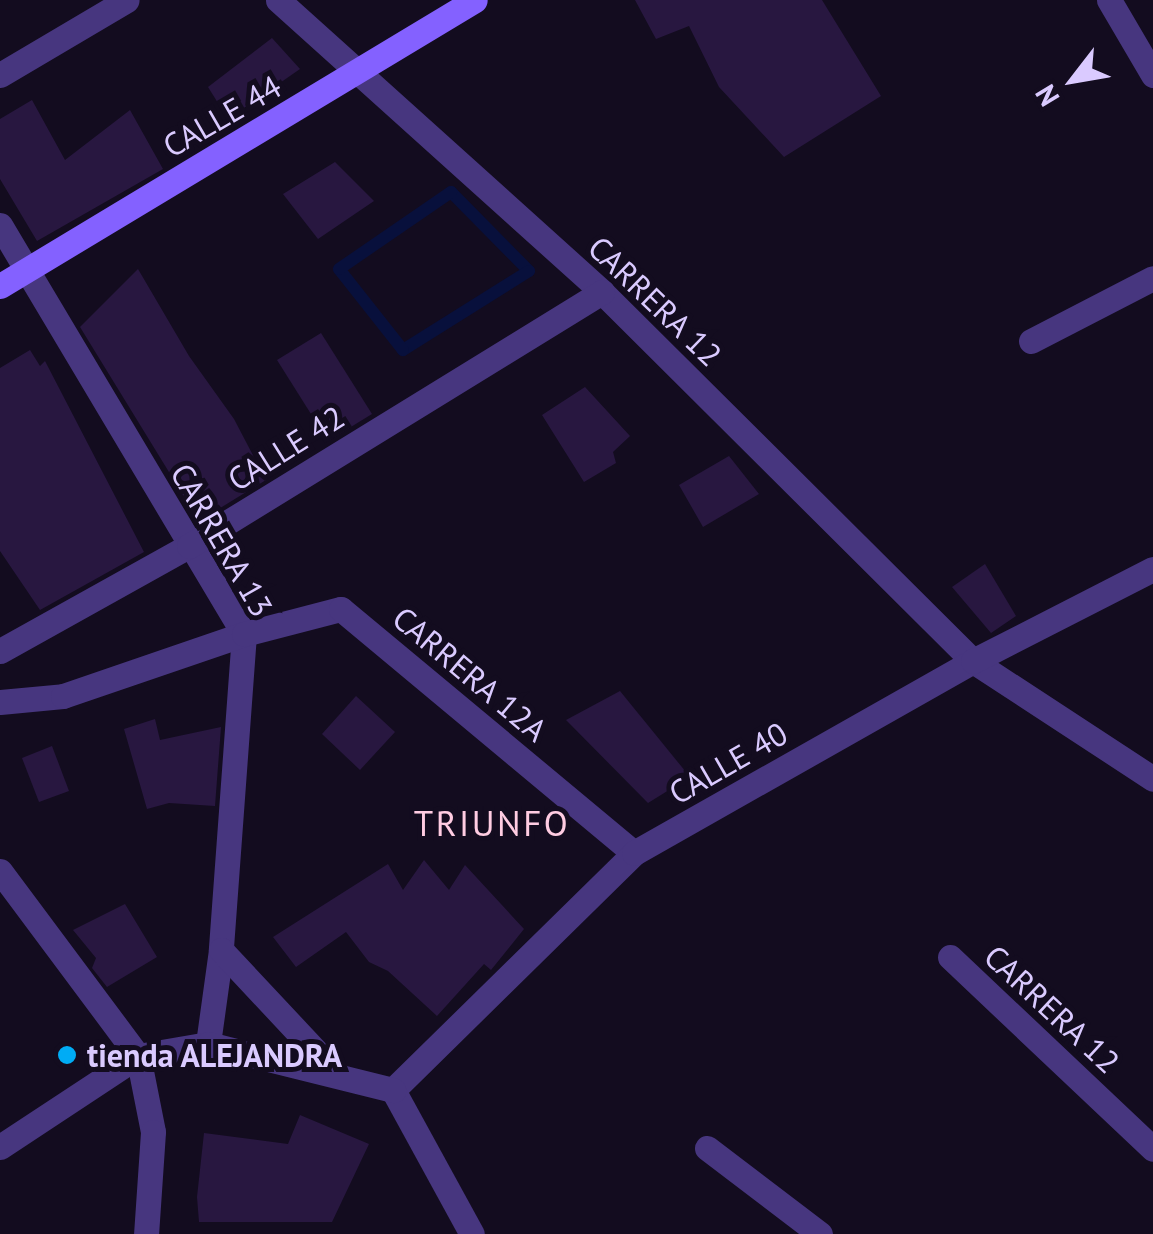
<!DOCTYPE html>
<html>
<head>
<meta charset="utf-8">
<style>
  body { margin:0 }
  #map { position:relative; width:1153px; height:1234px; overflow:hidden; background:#130c1f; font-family:"PT Sans",sans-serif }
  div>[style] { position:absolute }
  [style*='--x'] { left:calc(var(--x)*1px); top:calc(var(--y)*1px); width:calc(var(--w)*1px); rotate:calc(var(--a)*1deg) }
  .stream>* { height:12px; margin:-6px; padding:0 6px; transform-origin:6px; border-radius:6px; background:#08103c }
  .building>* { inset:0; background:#281740 }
  .street>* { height:25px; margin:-12.5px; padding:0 12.5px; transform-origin:12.5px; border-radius:12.5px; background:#47367f }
  .secondary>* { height:25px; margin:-12.5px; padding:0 12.5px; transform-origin:12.5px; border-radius:12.5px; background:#8461ff }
  .dots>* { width:28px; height:28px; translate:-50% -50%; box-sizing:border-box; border:5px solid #130c1f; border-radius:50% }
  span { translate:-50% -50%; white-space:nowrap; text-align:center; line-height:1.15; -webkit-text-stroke:10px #130c1f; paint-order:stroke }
  .street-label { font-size:32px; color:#dacaff }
  .poi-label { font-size:32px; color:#dacaff; font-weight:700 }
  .left { translate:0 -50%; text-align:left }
  .neighbourhood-label { font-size:35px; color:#ffcce2; letter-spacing:2.5px }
  .north { position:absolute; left:1023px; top:30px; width:100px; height:100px; -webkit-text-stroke:8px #130c1f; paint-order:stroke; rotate:239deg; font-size:28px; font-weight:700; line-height:40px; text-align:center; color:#dacaff }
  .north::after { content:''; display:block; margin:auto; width:35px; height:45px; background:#dacaff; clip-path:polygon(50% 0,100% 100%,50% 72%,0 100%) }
</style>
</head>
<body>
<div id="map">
  <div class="stream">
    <i style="--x:451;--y:192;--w:111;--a:45.4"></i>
    <i style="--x:529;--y:271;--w:149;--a:147.9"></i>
    <i style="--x:403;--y:350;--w:103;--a:-128.3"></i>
    <i style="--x:339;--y:269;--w:136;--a:-34.5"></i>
  </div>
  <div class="building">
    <i style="clip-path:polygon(635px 0,822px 0,881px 96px,784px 157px,719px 87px,689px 26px,656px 39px)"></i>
    <i style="clip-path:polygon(272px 38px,300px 69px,228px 119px,208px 87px)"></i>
    <i style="clip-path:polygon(32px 100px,65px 160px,130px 110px,163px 169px,37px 241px,0 179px,0 119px)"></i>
    <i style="clip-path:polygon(335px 162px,374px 201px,318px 239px,283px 194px)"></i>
    <i style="clip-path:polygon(138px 269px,189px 356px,234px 419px,266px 480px,199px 521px,80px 327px)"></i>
    <i style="clip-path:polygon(321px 333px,372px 414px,328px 441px,277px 360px)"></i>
    <i style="clip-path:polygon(30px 350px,40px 366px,45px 361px,144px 552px,40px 610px,0 551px,0 368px)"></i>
    <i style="clip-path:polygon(585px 387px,630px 436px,613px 452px,616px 463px,584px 482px,542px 415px)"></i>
    <i style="clip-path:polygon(729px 456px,759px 494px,703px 527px,679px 485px)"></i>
    <i style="clip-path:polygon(985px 564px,1016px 616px,991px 633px,952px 587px)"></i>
    <i style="clip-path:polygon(620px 691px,690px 777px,648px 803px,566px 720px)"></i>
    <i style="clip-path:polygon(356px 696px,395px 732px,360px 770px,322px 734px)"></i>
    <i style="clip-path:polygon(155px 719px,160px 740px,221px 727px,215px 806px,169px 803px,147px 809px,124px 729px)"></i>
    <i style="clip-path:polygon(52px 746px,69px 791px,39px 802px,22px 758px)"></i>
    <i style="clip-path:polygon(424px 860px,449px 890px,465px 865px,524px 929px,491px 970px,484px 964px,437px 1016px,388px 971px,369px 962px,346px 932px,296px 967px,273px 937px,388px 864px,403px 890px)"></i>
    <i style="clip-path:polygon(125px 904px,157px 957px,107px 987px,92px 968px,96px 958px,73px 930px)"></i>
    <i style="clip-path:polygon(300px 1115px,369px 1144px,332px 1222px,199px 1222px,197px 1197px,204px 1133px,288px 1144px)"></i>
  </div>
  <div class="street">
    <i style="--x:278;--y:0;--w:436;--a:42"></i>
    <i style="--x:602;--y:292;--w:523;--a:44.85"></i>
    <i style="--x:973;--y:661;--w:215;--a:33.2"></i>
    <i style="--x:1109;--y:0;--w:87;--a:59.6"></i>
    <i style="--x:0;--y:75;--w:147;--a:-30.6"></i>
    <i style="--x:0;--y:225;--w:476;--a:59.2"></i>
    <i style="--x:244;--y:634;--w:317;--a:94.2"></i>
    <i style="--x:221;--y:950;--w:95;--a:97.9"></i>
    <i style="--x:1031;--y:341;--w:137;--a:-27.3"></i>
    <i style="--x:0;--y:651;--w:216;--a:-29.1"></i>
    <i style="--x:189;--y:546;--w:485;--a:-31.6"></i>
    <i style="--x:0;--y:702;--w:63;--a:-5.4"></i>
    <i style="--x:63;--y:696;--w:191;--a:-18.9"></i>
    <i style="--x:244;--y:634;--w:100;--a:-14.5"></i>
    <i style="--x:341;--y:609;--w:381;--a:39.8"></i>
    <i style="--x:0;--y:871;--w:231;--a:53.3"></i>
    <i style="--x:138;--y:1056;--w:77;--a:78.8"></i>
    <i style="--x:153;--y:1132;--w:102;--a:93.9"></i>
    <i style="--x:221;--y:950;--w:171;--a:46.9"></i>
    <i style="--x:950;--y:957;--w:279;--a:43.4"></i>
    <i style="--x:393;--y:1090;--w:338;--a:-44.5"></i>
    <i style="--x:634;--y:853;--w:390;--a:-29.5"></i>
    <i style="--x:973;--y:661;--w:202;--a:-27.1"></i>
    <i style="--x:393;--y:1090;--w:164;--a:61.3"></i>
    <i style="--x:0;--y:1147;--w:165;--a:-33.4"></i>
    <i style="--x:138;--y:1056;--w:71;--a:-9.7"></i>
    <i style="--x:208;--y:1044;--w:191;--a:14"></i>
    <i style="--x:707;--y:1148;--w:142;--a:37.3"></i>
  </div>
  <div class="secondary">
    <i style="--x:0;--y:286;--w:554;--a:-31.05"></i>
  </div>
  <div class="dots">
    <i style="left:67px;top:1055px;background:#00acf5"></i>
  </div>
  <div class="street-label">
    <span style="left:222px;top:116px;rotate:-30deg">CALLE 44</span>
    <span style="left:655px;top:301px;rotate:44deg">CARRERA 12</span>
    <span style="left:286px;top:448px;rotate:-32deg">CALLE 42</span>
    <span style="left:222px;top:540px;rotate:60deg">CARRERA 13</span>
    <span style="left:470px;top:674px;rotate:40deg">CARRERA 12A</span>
    <span style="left:728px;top:763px;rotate:-30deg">CALLE 40</span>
    <span style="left:1052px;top:1009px;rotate:43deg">CARRERA 12</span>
  </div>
  <div class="poi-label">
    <span class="left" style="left:87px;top:1055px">tienda ALEJANDRA</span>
  </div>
  <div class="neighbourhood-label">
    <span style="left:492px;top:823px">TRIUNFO</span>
  </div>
  <div class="north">N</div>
</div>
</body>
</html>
